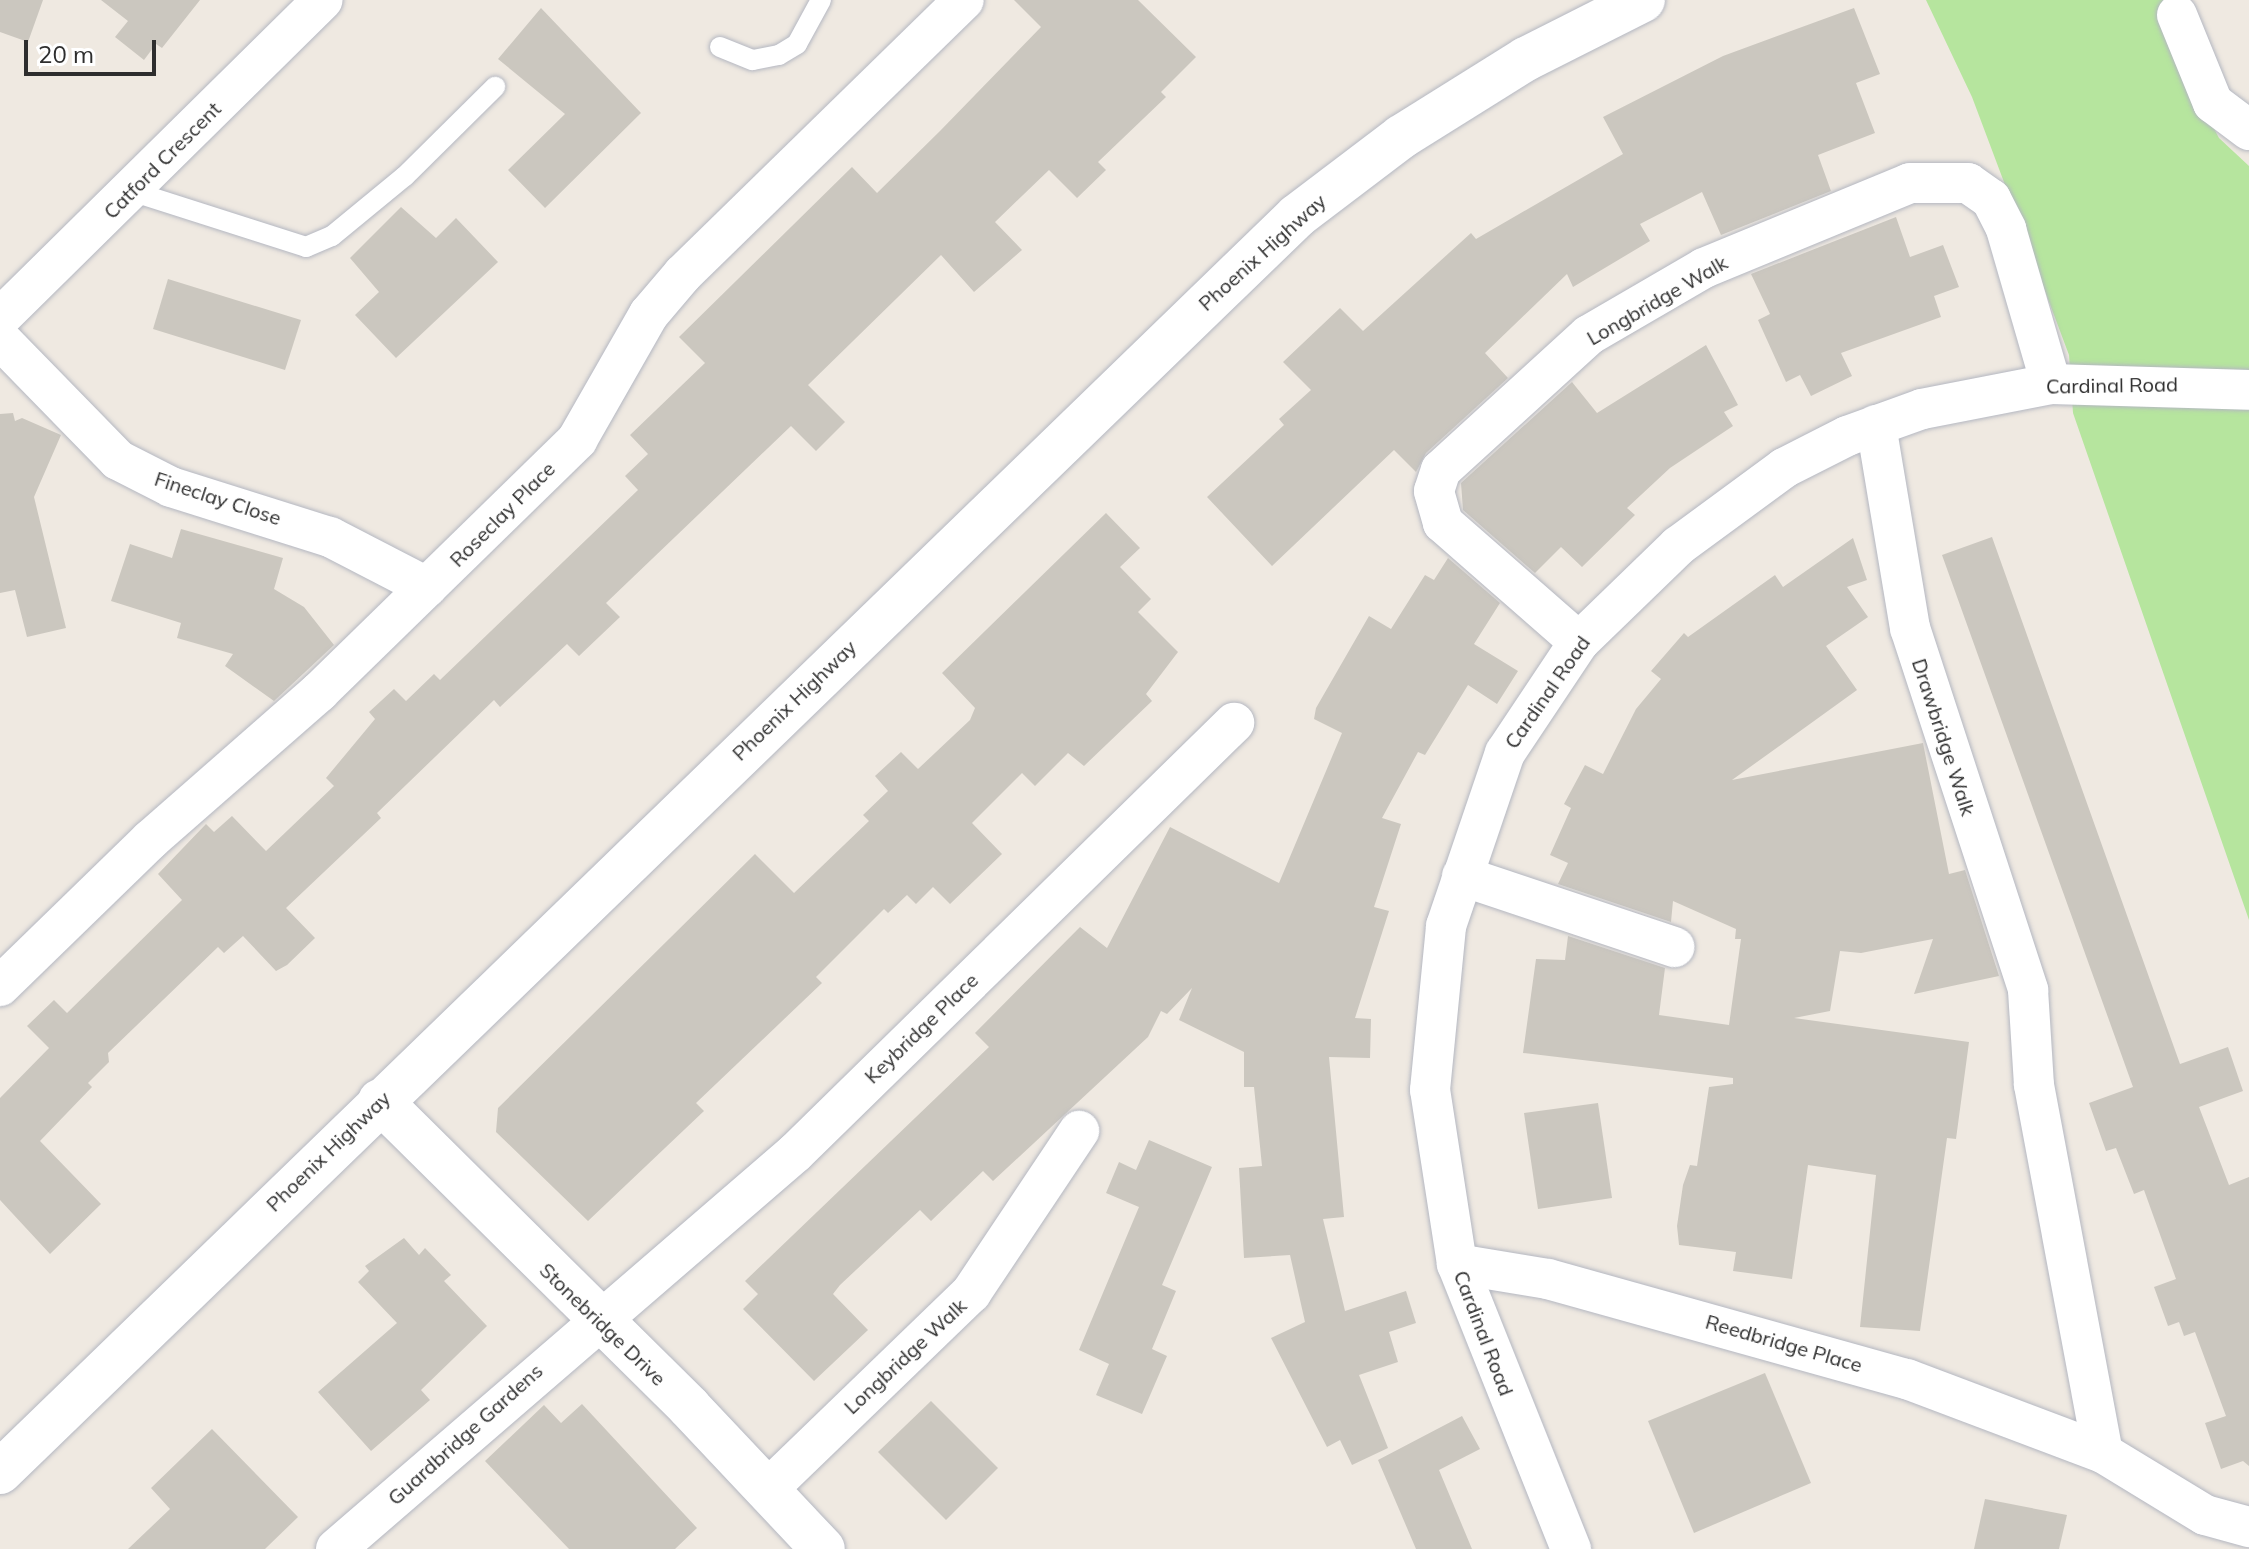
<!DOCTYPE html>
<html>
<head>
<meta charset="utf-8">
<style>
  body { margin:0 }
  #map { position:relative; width:2249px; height:1549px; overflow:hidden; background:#efe9e1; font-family:Mulish,sans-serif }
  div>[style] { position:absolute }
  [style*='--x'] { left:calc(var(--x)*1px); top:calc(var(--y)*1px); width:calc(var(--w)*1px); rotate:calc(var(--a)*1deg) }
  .green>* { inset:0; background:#b6e59e }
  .building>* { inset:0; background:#cbc7bf }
  .roads { filter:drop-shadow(0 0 2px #b4b7c1) drop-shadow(0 0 2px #b4b7c1) }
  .service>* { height:20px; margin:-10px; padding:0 10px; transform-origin:10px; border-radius:10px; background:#fff }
  .minor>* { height:40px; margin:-20px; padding:0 20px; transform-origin:20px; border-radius:20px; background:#fff }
  .tertiary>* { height:44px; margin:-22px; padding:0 22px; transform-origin:22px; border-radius:22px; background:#fff }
  .secondary>* { height:44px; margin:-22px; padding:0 22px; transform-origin:22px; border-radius:22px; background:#fff }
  span { translate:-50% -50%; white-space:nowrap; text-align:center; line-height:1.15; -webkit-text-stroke:8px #fff; paint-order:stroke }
  .street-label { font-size:20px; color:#2e2e2e }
  .scale { position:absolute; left:24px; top:40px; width:132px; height:36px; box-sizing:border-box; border:4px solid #2e2e2e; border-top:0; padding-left:10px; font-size:24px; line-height:28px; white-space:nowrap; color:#2e2e2e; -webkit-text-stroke:6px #fff; paint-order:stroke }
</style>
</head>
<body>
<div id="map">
  <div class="green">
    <i style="clip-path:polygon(1926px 0,2163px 0,2184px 72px,2219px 138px,2249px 166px,2249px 920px,2073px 413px,2069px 355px,1972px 97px)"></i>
  </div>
  <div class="building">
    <i style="clip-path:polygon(0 0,43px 0,28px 42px,0 32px)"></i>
    <i style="clip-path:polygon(101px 0,200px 0,162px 48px,156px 44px,144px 60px,115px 37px,128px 21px)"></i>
    <i style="clip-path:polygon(1014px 0,1138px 0,1196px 57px,1161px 92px,1166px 97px,1098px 162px,1106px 170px,1077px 198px,1049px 170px,995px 222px,1022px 250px,974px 292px,941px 255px,808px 385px,845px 422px,816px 451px,791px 426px,606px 603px,620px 617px,579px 656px,567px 644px,500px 707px,494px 700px,377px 813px,381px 818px,286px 908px,315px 938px,287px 965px,276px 971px,243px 936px,224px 953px,218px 947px,108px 1053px,109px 1062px,88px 1083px,92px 1087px,40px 1141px,101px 1204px,50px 1254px,0 1200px,0 1098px,49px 1048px,27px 1026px,54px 1000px,67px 1013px,182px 900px,158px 874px,206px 824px,214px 832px,232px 816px,266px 851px,334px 786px,326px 778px,375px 719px,369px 712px,394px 689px,406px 701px,434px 674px,440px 680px,638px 490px,625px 476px,648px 454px,630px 435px,705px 363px,679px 337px,852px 167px,877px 193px,940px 131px,1041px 27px)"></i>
    <i style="clip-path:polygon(541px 8px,641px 113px,545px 208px,508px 170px,565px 114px,498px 59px)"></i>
    <i style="clip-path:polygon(1854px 8px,1880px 74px,1856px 83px,1875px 133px,1818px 155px,1831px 191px,1721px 235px,1702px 192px,1640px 224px,1650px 241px,1573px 287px,1567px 274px,1485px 353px,1508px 378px,1426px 453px,1416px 472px,1394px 450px,1272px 566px,1207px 497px,1284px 425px,1279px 419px,1311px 390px,1283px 362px,1340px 308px,1363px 331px,1471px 233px,1476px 239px,1623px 154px,1603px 117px,1723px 56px)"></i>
    <i style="clip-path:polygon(401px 207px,436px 238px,456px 218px,498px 262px,396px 358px,355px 315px,379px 292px,350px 258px)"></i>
    <i style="clip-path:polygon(1896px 217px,1910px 257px,1943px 245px,1959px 287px,1934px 296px,1941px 317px,1841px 353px,1852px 376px,1811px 396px,1800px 375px,1786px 382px,1758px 320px,1770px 314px,1751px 274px)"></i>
    <i style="clip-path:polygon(168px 279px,301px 320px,285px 370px,153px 329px)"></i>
    <i style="clip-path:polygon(1706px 345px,1738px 405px,1724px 412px,1733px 426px,1670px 468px,1627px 508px,1635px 515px,1582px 567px,1561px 547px,1535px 573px,1463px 510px,1461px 483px,1572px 382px,1597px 413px)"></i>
    <i style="clip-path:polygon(13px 413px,15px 421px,22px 418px,61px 435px,34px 497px,66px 628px,27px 637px,15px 590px,0 593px,0 414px)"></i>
    <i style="clip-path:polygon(1106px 513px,1140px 548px,1120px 567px,1151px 599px,1138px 612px,1178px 652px,1146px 694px,1152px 701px,1084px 766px,1068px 753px,1035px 786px,1022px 773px,972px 823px,1002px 854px,950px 904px,933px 887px,916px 904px,907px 895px,888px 913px,884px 909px,816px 977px,822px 983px,696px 1103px,704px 1111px,588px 1221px,496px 1132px,498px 1108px,755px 854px,794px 893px,869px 821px,863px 815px,888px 791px,875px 776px,901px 752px,918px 769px,970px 720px,975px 708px,942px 673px)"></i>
    <i style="clip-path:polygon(181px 529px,283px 558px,274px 589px,304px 607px,334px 645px,274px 701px,225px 666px,233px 654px,177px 638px,181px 623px,111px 601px,130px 544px,172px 558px)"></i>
    <i style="clip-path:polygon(1992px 537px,2180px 1064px,2228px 1047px,2243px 1091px,2199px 1107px,2229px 1185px,2249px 1177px,2249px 1466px,2243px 1461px,2221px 1469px,2205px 1423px,2226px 1416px,2195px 1332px,2184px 1336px,2179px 1322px,2168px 1326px,2154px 1287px,2176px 1279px,2144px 1190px,2134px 1194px,2116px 1148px,2106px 1151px,2089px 1103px,2133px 1087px,1942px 555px)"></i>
    <i style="clip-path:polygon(1853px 538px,1867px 580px,1847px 587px,1868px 617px,1826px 646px,1857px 690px,1732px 780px,1923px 743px,1949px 874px,1965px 870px,1999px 976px,1914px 994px,1933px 939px,1861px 953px,1840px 951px,1830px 1011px,1794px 1018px,1969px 1042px,1956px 1139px,1947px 1138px,1920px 1331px,1860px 1327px,1876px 1175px,1808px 1165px,1792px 1279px,1733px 1271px,1736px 1252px,1679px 1245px,1677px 1226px,1683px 1185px,1690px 1165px,1697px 1166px,1709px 1087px,1733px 1084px,1733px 1078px,1523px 1053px,1536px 959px,1565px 960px,1568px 936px,1665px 968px,1659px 1015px,1729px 1025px,1741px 939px,1735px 939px,1736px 929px,1673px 901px,1671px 922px,1558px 884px,1568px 863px,1550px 855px,1571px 808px,1564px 804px,1585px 765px,1603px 774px,1636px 709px,1661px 679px,1651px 671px,1684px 633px,1688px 637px,1775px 575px,1783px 587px)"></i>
    <i style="clip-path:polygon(1448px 558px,1500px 603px,1474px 644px,1518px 671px,1497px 704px,1468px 685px,1425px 755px,1418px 752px,1382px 818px,1401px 824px,1374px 907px,1389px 911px,1355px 1018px,1371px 1019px,1370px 1058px,1329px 1057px,1344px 1217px,1323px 1219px,1345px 1311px,1406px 1291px,1416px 1323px,1389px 1332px,1398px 1362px,1359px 1375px,1388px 1448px,1352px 1465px,1340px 1440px,1327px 1447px,1271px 1338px,1305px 1322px,1290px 1255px,1244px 1258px,1239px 1168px,1262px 1166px,1254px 1087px,1244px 1087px,1244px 1052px,1179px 1020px,1192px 988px,1167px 1014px,1161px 1011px,1148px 1037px,993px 1181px,983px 1171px,931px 1221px,920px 1210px,840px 1285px,833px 1294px,868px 1330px,814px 1381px,743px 1309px,758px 1294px,745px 1281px,989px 1047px,975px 1033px,1080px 927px,1107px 948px,1170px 827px,1279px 883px,1342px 733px,1314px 719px,1316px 708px,1369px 616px,1391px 629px,1425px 575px,1434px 580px)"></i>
    <i style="clip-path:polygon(1598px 1103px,1612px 1198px,1538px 1209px,1524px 1113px)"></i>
    <i style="clip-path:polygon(1149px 1140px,1212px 1167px,1162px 1285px,1176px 1291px,1152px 1349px,1167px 1356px,1142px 1414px,1096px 1395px,1109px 1364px,1079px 1350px,1139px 1207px,1106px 1193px,1119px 1162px,1136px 1170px)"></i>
    <i style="clip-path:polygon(404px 1238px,419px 1255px,425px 1248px,451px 1275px,444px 1281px,487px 1326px,421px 1390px,430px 1400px,371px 1451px,318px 1392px,397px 1323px,358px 1282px,369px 1271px,365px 1266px)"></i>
    <i style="clip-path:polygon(1765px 1373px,1811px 1483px,1694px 1533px,1648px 1421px)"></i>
    <i style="clip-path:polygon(931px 1401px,998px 1468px,946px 1520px,878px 1452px)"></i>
    <i style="clip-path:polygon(582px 1404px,697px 1528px,675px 1549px,569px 1549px,485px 1461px,544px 1405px,561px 1423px)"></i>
    <i style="clip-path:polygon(1462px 1416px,1480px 1449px,1439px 1470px,1472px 1549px,1416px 1549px,1378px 1460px)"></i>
    <i style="clip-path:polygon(212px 1429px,298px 1517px,265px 1549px,128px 1549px,170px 1509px,151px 1488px)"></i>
    <i style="clip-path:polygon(1985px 1499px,2067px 1515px,2059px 1549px,1974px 1549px)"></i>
  </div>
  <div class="roads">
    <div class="service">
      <i style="--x:720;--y:47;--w:35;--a:22"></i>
      <i style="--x:753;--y:60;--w:26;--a:-11"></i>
      <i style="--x:779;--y:55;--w:21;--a:-31"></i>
      <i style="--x:797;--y:44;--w:50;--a:-61.4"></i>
      <i style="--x:131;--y:191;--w:184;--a:17.7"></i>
      <i style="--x:306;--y:247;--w:28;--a:-23"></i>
      <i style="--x:332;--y:236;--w:94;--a:-39.4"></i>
      <i style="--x:405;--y:176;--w:127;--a:-44.7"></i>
    </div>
    <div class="minor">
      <i style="--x:2177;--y:15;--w:95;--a:67.8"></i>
      <i style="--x:2213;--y:103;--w:45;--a:36.9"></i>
      <i style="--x:0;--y:318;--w:453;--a:-44.6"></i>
      <i style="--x:0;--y:339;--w:169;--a:45.7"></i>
      <i style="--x:118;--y:460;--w:59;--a:27"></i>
      <i style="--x:171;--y:487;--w:167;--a:17.5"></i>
      <i style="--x:330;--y:537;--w:109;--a:27.3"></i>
      <i style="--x:1876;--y:425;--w:206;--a:80.5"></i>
      <i style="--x:1910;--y:628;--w:381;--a:71.9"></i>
      <i style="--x:2028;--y:990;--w:95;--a:86.4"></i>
      <i style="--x:2034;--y:1085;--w:374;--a:79.4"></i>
      <i style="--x:1579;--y:642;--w:181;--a:-138.8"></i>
      <i style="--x:1443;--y:523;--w:33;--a:-106"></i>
      <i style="--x:1434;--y:491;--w:22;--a:-72"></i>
      <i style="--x:1441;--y:470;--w:200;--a:-42.4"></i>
      <i style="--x:1589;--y:335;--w:133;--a:-30.2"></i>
      <i style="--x:1704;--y:268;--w:223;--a:-22.4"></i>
      <i style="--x:1910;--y:183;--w:58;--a:0"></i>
      <i style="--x:1968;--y:183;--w:28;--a:35"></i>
      <i style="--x:1991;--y:199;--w:34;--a:63"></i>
      <i style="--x:2006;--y:229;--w:161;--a:73.8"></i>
      <i style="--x:1462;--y:876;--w:224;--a:18.5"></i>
      <i style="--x:0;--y:986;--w:209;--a:-44.2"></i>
      <i style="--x:150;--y:840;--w:225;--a:-41.2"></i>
      <i style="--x:319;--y:692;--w:361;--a:-44.3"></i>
      <i style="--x:577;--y:440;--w:145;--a:-60.3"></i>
      <i style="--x:649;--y:314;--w:52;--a:-49.6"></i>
      <i style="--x:683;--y:274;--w:392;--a:-44.3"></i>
      <i style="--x:1457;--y:1264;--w:92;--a:9.4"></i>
      <i style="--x:1548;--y:1279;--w:373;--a:15.6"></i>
      <i style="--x:1907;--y:1379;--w:210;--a:20.7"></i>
      <i style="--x:2103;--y:1453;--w:119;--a:31.3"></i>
      <i style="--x:2205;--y:1515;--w:46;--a:15.3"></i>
      <i style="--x:769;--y:1488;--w:281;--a:-44"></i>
      <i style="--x:971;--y:1293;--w:195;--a:-56.3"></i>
      <i style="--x:336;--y:1549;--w:606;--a:-40.79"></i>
      <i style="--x:795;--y:1153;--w:615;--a:-44.41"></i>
      <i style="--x:1571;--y:1549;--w:307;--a:-111.8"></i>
      <i style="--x:1457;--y:1264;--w:176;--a:-98.8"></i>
      <i style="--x:1430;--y:1090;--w:165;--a:-84.4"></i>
      <i style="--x:1446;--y:926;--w:183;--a:-71.2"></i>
      <i style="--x:1505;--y:753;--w:133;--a:-56.3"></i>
      <i style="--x:1579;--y:642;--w:138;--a:-44.1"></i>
      <i style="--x:1678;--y:546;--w:132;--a:-36.3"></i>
      <i style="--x:1784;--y:468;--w:71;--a:-26.9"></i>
      <i style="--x:1847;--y:436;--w:80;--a:-19.8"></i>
      <i style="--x:1922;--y:409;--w:131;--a:-11"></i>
      <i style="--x:2051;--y:384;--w:198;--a:1.7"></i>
    </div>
    <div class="tertiary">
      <i style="--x:380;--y:1101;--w:435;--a:44.7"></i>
      <i style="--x:689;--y:1407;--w:195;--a:46.7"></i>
    </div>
    <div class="secondary">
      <i style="--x:0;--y:1472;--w:1805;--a:-44.08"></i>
      <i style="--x:1297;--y:216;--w:131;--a:-37.2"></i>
      <i style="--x:1401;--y:137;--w:147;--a:-32"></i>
      <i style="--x:1526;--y:59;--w:131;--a:-26.8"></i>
    </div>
  </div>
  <div class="street-label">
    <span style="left:162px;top:160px;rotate:-45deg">Catford Crescent</span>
    <span style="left:1262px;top:252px;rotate:-42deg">Phoenix Highway</span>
    <span style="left:1657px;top:300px;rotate:-30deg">Longbridge Walk</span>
    <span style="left:2112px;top:385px;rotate:-1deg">Cardinal Road</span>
    <span style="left:218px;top:498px;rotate:18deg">Fineclay Close</span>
    <span style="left:502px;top:514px;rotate:-45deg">Roseclay Place</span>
    <span style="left:1547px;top:692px;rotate:-55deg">Cardinal Road</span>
    <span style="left:794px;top:700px;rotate:-44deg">Phoenix Highway</span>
    <span style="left:1944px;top:737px;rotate:72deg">Drawbridge Walk</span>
    <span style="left:921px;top:1028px;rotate:-44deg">Keybridge Place</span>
    <span style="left:328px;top:1151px;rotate:-44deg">Phoenix Highway</span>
    <span style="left:603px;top:1324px;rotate:44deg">Stonebridge Drive</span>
    <span style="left:1484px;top:1333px;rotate:69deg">Cardinal Road</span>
    <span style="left:1784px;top:1343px;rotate:16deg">Reedbridge Place</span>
    <span style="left:905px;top:1356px;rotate:-43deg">Longbridge Walk</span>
    <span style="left:465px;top:1434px;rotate:-42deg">Guardbridge Gardens</span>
  </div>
  <div class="scale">20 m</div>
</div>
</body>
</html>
